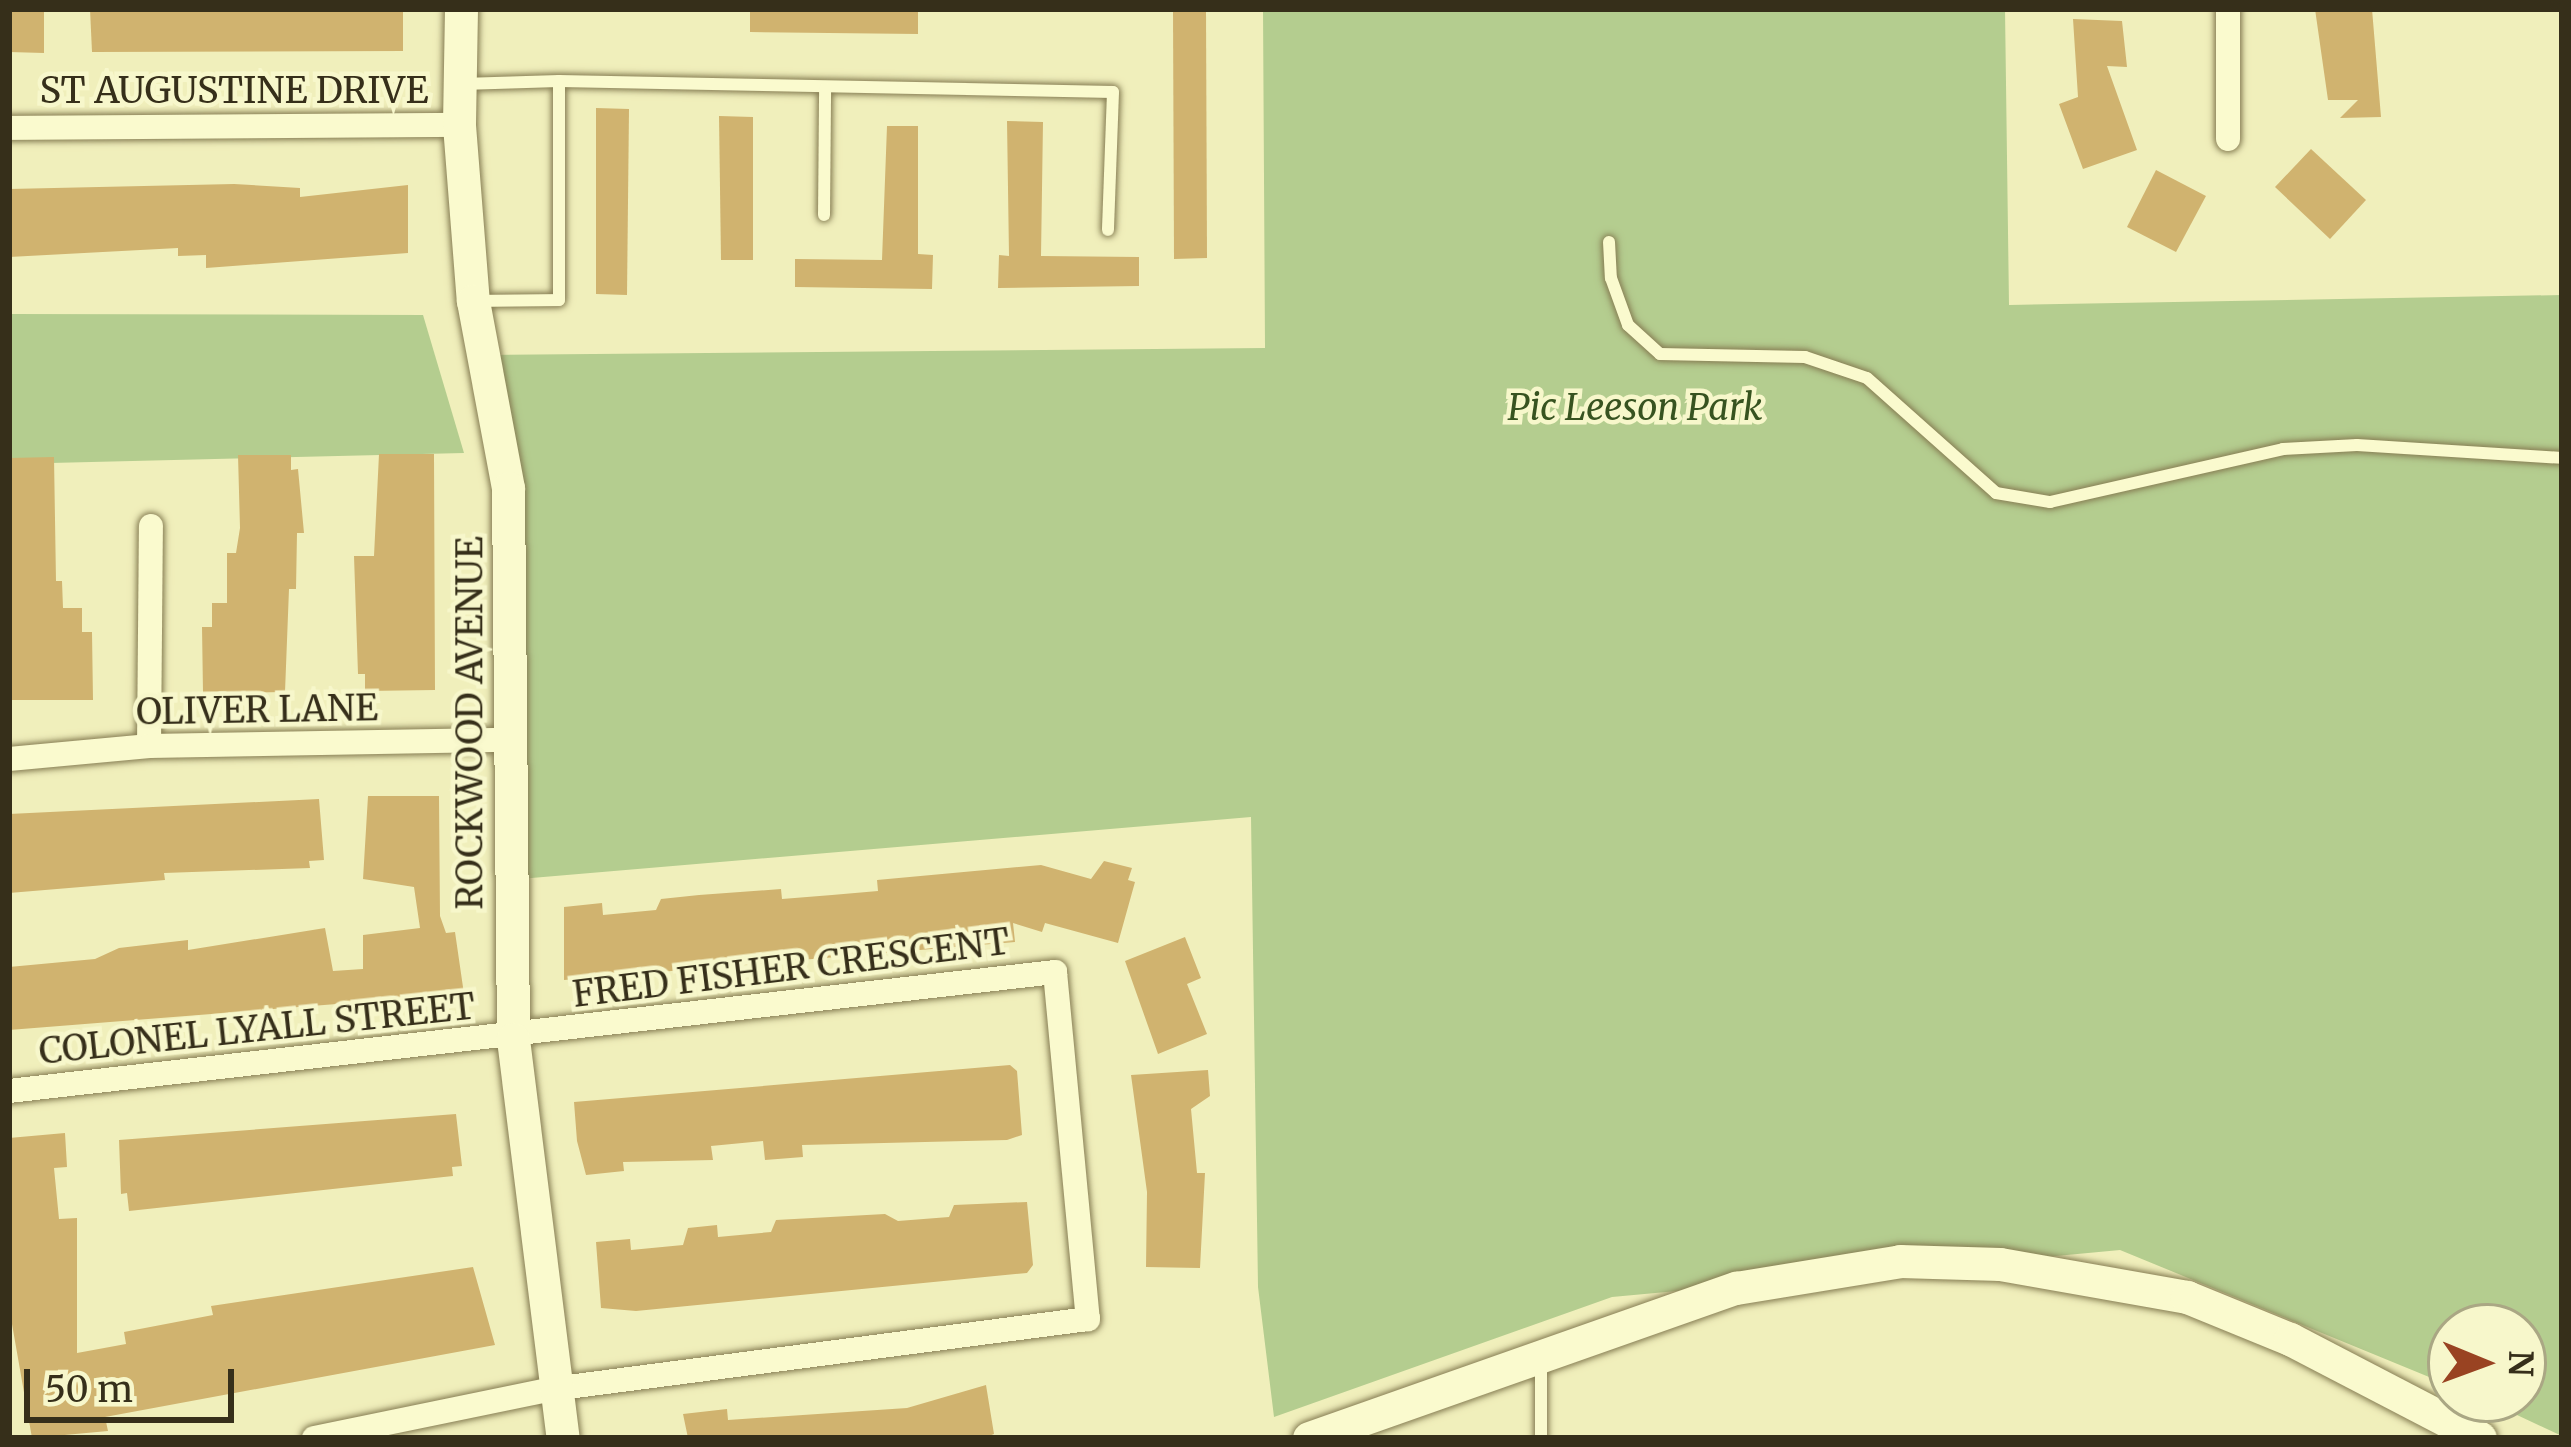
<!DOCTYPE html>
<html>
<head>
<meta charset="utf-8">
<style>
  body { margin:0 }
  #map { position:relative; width:2571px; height:1447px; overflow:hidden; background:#f0efbb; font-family:Merriweather,serif }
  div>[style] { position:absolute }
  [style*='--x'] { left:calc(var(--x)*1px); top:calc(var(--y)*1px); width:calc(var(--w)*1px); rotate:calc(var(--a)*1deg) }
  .green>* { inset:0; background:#b4cd8f }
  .building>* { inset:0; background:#d0b36f }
  .roads { filter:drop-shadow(0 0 3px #877e54) drop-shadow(0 0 3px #877e54) }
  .lane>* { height:12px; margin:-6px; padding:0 6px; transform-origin:6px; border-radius:6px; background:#faface }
  .street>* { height:24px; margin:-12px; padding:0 12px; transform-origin:12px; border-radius:12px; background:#faface }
  .secondary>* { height:33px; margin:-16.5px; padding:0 16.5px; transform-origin:16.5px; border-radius:16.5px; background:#faface }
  span { translate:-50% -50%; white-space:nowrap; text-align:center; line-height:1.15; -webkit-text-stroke:9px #f7f7cb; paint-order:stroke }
  .street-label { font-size:36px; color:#362f1a }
  .park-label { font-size:36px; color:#375320; font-style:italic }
  .frame { position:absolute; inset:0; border:12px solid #362f1a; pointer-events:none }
  .north { position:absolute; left:2427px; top:1303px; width:120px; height:120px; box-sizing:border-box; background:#f7f7cb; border:3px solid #aaa784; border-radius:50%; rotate:91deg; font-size:33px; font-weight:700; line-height:48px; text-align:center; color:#362f1a }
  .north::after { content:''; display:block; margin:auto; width:42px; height:54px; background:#994322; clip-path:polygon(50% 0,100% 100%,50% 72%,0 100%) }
  .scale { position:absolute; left:24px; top:1369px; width:210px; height:54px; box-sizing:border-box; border:6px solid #362f1a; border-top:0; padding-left:15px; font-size:36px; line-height:42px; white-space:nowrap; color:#362f1a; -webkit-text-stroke:9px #f7f7cb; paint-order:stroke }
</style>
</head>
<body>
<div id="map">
  <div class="green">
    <i style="clip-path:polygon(1263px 9px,2005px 9px,2009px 305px,2562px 295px,2562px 1436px,2483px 1399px,2523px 1399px,2523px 1327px,2451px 1327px,2451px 1386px,2120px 1250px,1612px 1297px,1274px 1417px,1258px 1287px,1251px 817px,507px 880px,491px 355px,1265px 348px)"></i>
    <i style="clip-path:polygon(9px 314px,423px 315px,464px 453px,9px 464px)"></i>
  </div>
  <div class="building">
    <i style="clip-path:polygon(9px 9px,44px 9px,44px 53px,9px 52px)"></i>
    <i style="clip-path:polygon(90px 9px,403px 9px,403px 51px,92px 52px)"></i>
    <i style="clip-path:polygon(750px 9px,918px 9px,918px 34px,750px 32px)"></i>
    <i style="clip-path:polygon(1173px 9px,1206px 9px,1207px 258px,1174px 259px)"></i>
    <i style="clip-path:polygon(2315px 9px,2372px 9px,2381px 117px,2340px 118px,2358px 100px,2328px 100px)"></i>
    <i style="clip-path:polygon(2073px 19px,2122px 21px,2127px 67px,2107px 66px,2137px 150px,2083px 169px,2059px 104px,2078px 97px)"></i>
    <i style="clip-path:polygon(596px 108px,629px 109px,627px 295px,596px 294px)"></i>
    <i style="clip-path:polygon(719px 116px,753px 117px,753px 260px,721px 260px)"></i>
    <i style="clip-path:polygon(1007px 121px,1043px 122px,1041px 256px,1139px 257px,1139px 286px,998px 288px,999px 255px,1009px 256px)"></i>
    <i style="clip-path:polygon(887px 126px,918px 126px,918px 254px,933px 255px,932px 289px,795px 287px,795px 259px,882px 260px)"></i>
    <i style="clip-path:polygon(2311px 149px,2366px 200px,2330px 239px,2275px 187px)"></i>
    <i style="clip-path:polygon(2156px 170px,2206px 196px,2176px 252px,2127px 227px)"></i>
    <i style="clip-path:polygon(234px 184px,300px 188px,300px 197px,408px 185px,408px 253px,206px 268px,206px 255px,178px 256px,178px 248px,9px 257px,9px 189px)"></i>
    <i style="clip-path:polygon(379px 454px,434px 454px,435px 690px,365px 691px,365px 674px,358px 674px,354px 556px,374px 556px)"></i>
    <i style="clip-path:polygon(238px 455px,291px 455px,291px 470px,298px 469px,304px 533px,297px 533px,296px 589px,289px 589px,285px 692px,203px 693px,202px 627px,212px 627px,212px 603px,227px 603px,227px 553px,236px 553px,240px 528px)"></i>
    <i style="clip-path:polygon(54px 457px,56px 581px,62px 581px,63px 608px,82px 608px,82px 632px,92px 632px,93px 700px,9px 700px,9px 458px)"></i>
    <i style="clip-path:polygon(368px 796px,439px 796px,440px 916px,446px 933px,455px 932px,464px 994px,9px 1030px,9px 967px,95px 959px,119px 948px,188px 940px,188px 950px,325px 928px,333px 971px,363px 969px,363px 935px,420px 928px,414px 887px,363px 879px)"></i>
    <i style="clip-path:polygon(319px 799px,324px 860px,309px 861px,310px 868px,164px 873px,165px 880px,9px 893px,9px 814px)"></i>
    <i style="clip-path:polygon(1104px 861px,1132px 868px,1128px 880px,1135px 882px,1118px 943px,1045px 923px,1042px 932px,1013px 923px,1015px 942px,564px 980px,564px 907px,602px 903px,603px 915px,656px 910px,661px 899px,699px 895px,781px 889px,782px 899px,832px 895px,878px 891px,877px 880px,1041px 865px,1091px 879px)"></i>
    <i style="clip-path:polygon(1185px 937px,1201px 978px,1187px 984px,1207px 1034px,1158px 1054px,1125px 961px)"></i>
    <i style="clip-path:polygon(1010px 1065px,1017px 1071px,1022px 1135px,1007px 1140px,802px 1145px,803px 1157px,765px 1160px,763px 1141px,711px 1146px,713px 1160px,623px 1162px,624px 1171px,586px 1175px,577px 1141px,574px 1102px)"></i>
    <i style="clip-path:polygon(1208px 1070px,1210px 1096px,1191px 1109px,1197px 1173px,1205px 1173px,1200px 1268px,1146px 1267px,1147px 1192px,1131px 1075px)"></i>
    <i style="clip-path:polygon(456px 1114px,462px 1166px,452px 1167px,453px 1176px,129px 1211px,127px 1193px,121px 1194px,119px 1140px)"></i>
    <i style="clip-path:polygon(65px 1133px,67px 1167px,54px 1168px,59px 1219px,77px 1218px,77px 1353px,126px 1344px,124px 1332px,213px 1315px,211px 1306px,473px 1267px,495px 1345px,105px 1417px,108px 1431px,32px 1438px,9px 1307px,9px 1138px)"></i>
    <i style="clip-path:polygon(1027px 1202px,1033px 1265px,1027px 1273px,636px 1311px,601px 1308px,596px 1242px,630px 1239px,631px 1250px,683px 1245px,688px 1228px,717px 1225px,718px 1237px,771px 1232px,776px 1220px,885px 1214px,898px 1221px,949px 1217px,954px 1205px)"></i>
    <i style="clip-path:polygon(986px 1385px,994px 1434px,984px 1438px,688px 1438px,683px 1414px,727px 1409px,728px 1420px,907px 1408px)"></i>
  </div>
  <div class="roads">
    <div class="lane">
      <i style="--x:559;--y:81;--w:554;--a:1.14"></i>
      <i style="--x:1113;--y:92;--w:138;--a:92.1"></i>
      <i style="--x:462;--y:84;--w:97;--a:-1.8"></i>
      <i style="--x:559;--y:81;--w:219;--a:90"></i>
      <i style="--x:559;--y:300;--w:84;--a:179.3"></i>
      <i style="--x:824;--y:215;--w:126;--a:-89.5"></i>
      <i style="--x:1609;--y:242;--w:36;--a:87"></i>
      <i style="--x:1611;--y:278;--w:50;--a:70.1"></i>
      <i style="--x:1628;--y:325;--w:43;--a:42.2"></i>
      <i style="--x:1660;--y:354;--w:145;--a:1.2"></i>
      <i style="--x:1805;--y:357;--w:65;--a:18.7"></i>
      <i style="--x:1867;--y:378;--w:173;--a:41.7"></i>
      <i style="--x:1996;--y:493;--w:55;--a:9.5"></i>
      <i style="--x:2050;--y:502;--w:239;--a:-12.8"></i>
      <i style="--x:2283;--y:449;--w:74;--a:-3.1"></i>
      <i style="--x:2357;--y:445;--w:205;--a:3.6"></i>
      <i style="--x:1541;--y:1438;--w:81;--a:-90"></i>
    </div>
    <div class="street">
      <i style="--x:9;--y:128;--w:450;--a:-0.4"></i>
      <i style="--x:2228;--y:139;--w:130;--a:-90"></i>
      <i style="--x:149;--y:746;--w:220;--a:-89.5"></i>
      <i style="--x:9;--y:759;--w:141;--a:-5.3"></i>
      <i style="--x:149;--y:746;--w:358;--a:-1"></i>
      <i style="--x:9;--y:1091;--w:1053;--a:-6.49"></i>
      <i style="--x:1055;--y:972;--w:349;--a:84.6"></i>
      <i style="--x:1088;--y:1319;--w:540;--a:172.55"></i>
      <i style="--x:553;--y:1389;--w:244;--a:168.4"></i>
    </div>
    <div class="secondary">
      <i style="--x:461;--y:9;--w:116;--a:91"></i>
      <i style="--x:459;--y:125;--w:177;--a:85.5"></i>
      <i style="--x:473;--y:301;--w:190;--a:79.4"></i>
      <i style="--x:508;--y:488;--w:551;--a:89.48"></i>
      <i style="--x:513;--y:1039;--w:402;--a:82.9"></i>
      <i style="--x:1309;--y:1438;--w:453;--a:-19.4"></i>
      <i style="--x:1736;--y:1288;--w:166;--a:-9.3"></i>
      <i style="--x:1900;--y:1261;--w:100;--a:1.7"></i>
      <i style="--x:2000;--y:1264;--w:190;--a:10"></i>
      <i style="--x:2187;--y:1297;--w:111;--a:22.2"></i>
      <i style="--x:2290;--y:1339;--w:214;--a:27.5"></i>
    </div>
  </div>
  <div class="street-label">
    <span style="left:234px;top:91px">ST AUGUSTINE DRIVE</span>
    <span style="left:257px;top:710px;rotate:-1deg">OLIVER LANE</span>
    <span style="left:470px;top:723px;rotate:-90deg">ROCKWOOD AVENUE</span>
    <span style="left:791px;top:968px;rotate:-7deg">FRED FISHER CRESCENT</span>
    <span style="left:257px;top:1029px;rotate:-6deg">COLONEL LYALL STREET</span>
  </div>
  <div class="park-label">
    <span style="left:1635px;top:408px">Pic Leeson Park</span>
  </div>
  <div class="frame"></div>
  <div class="north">N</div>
  <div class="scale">50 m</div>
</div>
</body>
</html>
